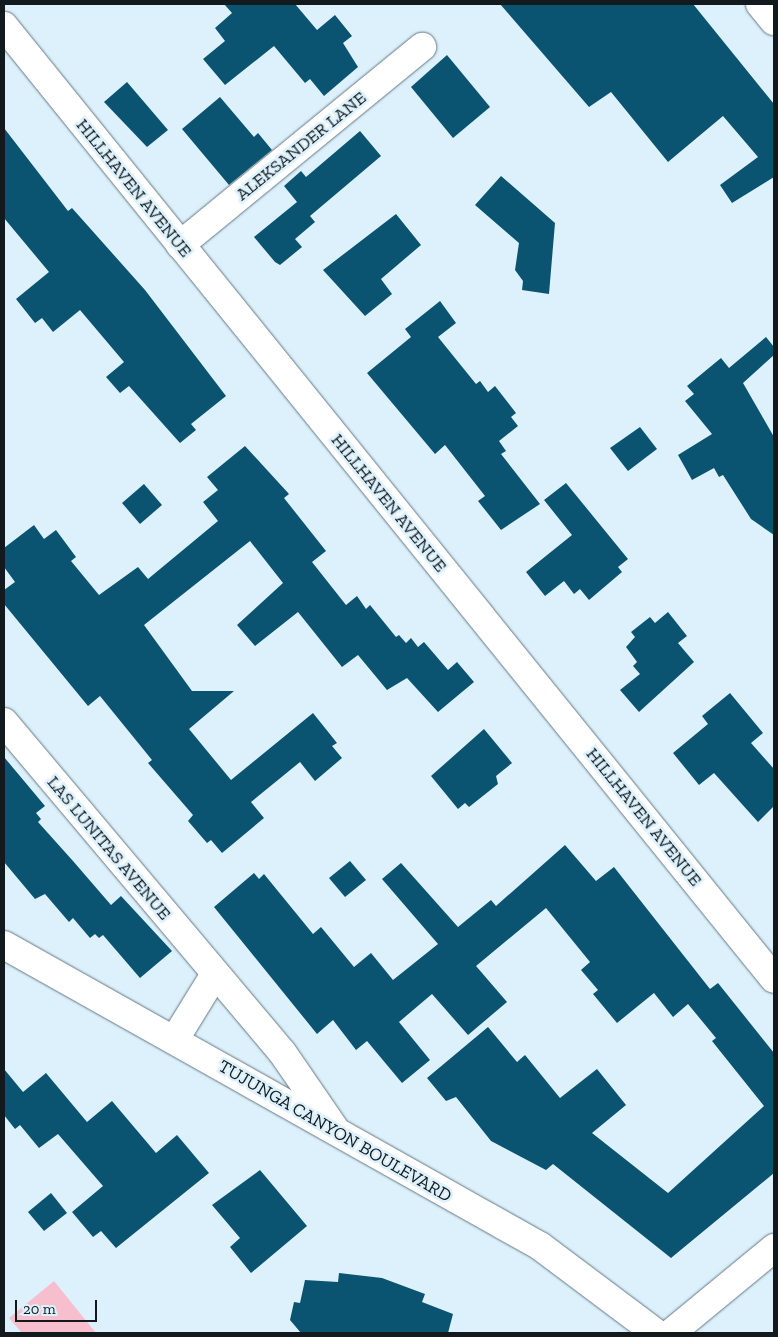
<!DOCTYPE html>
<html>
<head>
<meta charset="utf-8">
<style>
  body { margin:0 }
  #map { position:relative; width:778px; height:1337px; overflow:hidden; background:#dcf1fc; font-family:"Zilla Slab",serif }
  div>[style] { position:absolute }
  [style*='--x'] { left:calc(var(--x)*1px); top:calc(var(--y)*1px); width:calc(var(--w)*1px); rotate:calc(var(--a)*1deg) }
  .green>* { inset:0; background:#f7bfce }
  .building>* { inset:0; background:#0b5471 }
  .roads { filter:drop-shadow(0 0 1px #657882) drop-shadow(0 0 1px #657882) }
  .minor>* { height:28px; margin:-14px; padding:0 14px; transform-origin:14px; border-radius:14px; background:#fff }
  span { translate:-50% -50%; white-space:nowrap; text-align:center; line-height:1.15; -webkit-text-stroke:5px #dcf1fc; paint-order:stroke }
  .street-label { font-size:18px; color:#131a1e }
  .frame { position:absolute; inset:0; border:5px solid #131a1e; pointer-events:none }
  .scale { position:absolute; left:15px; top:1300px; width:82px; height:22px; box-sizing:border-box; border:2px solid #131a1e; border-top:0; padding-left:6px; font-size:15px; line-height:18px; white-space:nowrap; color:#131a1e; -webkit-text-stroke:4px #dcf1fc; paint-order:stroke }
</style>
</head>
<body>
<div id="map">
  <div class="green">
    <i style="clip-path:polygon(54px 1281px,96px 1333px,22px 1333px,9px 1318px)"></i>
  </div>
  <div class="building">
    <i style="clip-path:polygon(224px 4px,295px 4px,317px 30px,335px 15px,352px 36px,343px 43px,358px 67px,324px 96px,310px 79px,305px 83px,274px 46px,225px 85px,203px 59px,225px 41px,215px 28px,232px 13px)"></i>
    <i style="clip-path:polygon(500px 4px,693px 4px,774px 104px,774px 177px,732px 203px,720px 185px,758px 157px,723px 116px,668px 162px,611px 92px,589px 107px)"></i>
    <i style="clip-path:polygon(447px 55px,490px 107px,453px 138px,411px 87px)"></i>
    <i style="clip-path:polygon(127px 82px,168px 130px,147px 147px,104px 102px)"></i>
    <i style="clip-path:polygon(220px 97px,254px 137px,258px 133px,272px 150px,229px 185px,182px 129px)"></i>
    <i style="clip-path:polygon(4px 128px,68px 211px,72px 208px,145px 290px,226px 396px,191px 424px,196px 430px,180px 443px,129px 386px,120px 393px,106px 377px,124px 362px,80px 310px,53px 332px,42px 318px,35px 323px,16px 299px,49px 272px,4px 218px)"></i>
    <i style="clip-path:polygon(360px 131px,381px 156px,310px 216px,315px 222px,295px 239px,302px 247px,280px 265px,275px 262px,254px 237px,297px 202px,284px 186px,301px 171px,306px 177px)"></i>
    <i style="clip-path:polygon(501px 176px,555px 223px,549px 294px,522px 290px,523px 281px,515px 270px,519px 243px,475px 205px)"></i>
    <i style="clip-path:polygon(396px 214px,421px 245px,381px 279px,392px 294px,365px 316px,323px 270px)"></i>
    <i style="clip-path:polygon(440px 301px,456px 323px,438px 337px,476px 384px,480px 381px,488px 392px,495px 386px,516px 413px,511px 417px,518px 426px,499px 441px,506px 451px,501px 454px,540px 504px,501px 530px,478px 501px,485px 496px,445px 445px,435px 454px,367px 373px,411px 337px,405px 329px)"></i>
    <i style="clip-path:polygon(766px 337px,774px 347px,774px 355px,743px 383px,774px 437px,774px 535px,751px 519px,723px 475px,719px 477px,714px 468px,692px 480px,678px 455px,712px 434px,685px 401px,694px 394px,687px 386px,721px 358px,729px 368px)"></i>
    <i style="clip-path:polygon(640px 427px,657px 449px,628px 471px,610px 448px)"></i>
    <i style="clip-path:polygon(245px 446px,289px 494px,284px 498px,326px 551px,312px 562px,346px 605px,357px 596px,366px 609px,370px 605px,396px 637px,399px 635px,406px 643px,411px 638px,418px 647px,424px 642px,448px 670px,457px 662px,474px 682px,438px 712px,407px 678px,387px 690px,358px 655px,342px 667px,298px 612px,255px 646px,237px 625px,283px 583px,250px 541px,144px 625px,192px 691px,234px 691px,189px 729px,231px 780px,313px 713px,337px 743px,332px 746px,342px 758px,315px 781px,300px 762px,251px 802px,264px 818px,222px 853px,211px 840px,207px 843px,188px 821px,193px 815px,148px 763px,152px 760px,100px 696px,88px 706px,4px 604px,4px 590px,15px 582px,4px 567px,4px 548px,34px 525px,44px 539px,56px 530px,76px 557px,71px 561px,99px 595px,138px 567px,148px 579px,218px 521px,203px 502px,218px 490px,207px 477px)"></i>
    <i style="clip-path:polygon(566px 483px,628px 559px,618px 567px,622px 572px,589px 600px,580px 589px,574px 594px,564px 581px,545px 596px,526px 572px,572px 535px,544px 500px)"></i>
    <i style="clip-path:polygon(144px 484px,162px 505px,140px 524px,122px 503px)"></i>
    <i style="clip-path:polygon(668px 612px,687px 636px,678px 643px,694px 662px,639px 712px,620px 690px,640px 674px,633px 666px,637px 662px,626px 647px,635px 637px,631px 632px,650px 617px,655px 623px)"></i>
    <i style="clip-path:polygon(730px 693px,763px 733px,751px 743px,774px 769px,774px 806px,758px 822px,714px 773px,699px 785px,673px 753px,708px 724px,702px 716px)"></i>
    <i style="clip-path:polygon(484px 729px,512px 763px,496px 776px,498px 784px,469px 807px,465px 803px,458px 809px,431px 776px)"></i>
    <i style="clip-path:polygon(4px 757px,45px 806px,36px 813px,41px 819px,38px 822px,73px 861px,111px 905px,121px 896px,172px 951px,140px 978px,103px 935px,99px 938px,95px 934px,90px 938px,73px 918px,69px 922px,45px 894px,35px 899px,4px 862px)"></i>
    <i style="clip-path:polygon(565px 845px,596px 881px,614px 867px,710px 989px,718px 983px,774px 1053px,774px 1173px,671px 1258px,553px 1164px,546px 1170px,491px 1141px,456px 1097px,446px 1101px,427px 1078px,488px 1027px,517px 1062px,525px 1055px,560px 1098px,597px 1069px,626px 1105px,592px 1133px,668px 1193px,764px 1106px,712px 1041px,716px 1038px,688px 1004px,673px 1017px,654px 993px,617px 1023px,593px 994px,598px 990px,581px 970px,590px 962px,546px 908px,476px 966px,507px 1002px,468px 1035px,432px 994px,399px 1022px,430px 1060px,402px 1083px,367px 1041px,356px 1050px,333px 1020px,317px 1034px,214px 907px,254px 873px,259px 879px,264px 874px,313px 934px,321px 927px,354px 967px,371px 953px,393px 980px,438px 944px,382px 879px,401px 863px,458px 927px,491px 900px,496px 906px)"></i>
    <i style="clip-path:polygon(350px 861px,366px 880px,345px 897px,329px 878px)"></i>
    <i style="clip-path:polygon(4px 1069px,23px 1092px,46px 1073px,87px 1122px,112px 1101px,156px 1153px,177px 1135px,209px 1173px,116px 1248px,101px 1231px,93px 1237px,72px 1212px,103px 1186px,58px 1134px,39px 1148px,20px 1125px,15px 1129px,4px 1115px)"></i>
    <i style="clip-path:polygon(260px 1170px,307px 1226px,251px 1273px,230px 1247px,240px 1238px,212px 1205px)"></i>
    <i style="clip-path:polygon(51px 1193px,67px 1213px,44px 1231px,28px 1212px)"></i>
    <i style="clip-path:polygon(339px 1273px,382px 1278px,425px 1294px,422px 1302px,453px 1314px,448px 1333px,301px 1333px,290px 1320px,294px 1302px,300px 1303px,305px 1280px,338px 1282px)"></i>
  </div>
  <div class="roads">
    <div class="minor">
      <i style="--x:760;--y:4;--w:22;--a:51"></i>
      <i style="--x:4;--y:26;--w:1225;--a:51.06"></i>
      <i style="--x:180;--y:245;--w:313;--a:-39.3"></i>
      <i style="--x:4;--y:722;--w:431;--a:49.9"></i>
      <i style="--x:282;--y:1052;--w:93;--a:55.5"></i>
      <i style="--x:4;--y:945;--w:615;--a:29.32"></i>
      <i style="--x:540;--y:1246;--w:145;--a:36.9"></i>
      <i style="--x:175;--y:1039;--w:76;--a:-58.4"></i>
      <i style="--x:671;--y:1333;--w:134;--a:-39.5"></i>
    </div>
  </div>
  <div class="street-label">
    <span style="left:301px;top:146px;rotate:-39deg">ALEKSANDER LANE</span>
    <span style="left:134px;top:188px;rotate:51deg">HILLHAVEN AVENUE</span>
    <span style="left:389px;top:503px;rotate:51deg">HILLHAVEN AVENUE</span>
    <span style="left:644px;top:817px;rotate:51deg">HILLHAVEN AVENUE</span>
    <span style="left:109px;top:848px;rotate:50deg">LAS LUNITAS AVENUE</span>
    <span style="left:335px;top:1131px;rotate:30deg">TUJUNGA CANYON BOULEVARD</span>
  </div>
  <div class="frame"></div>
  <div class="scale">20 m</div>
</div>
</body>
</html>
